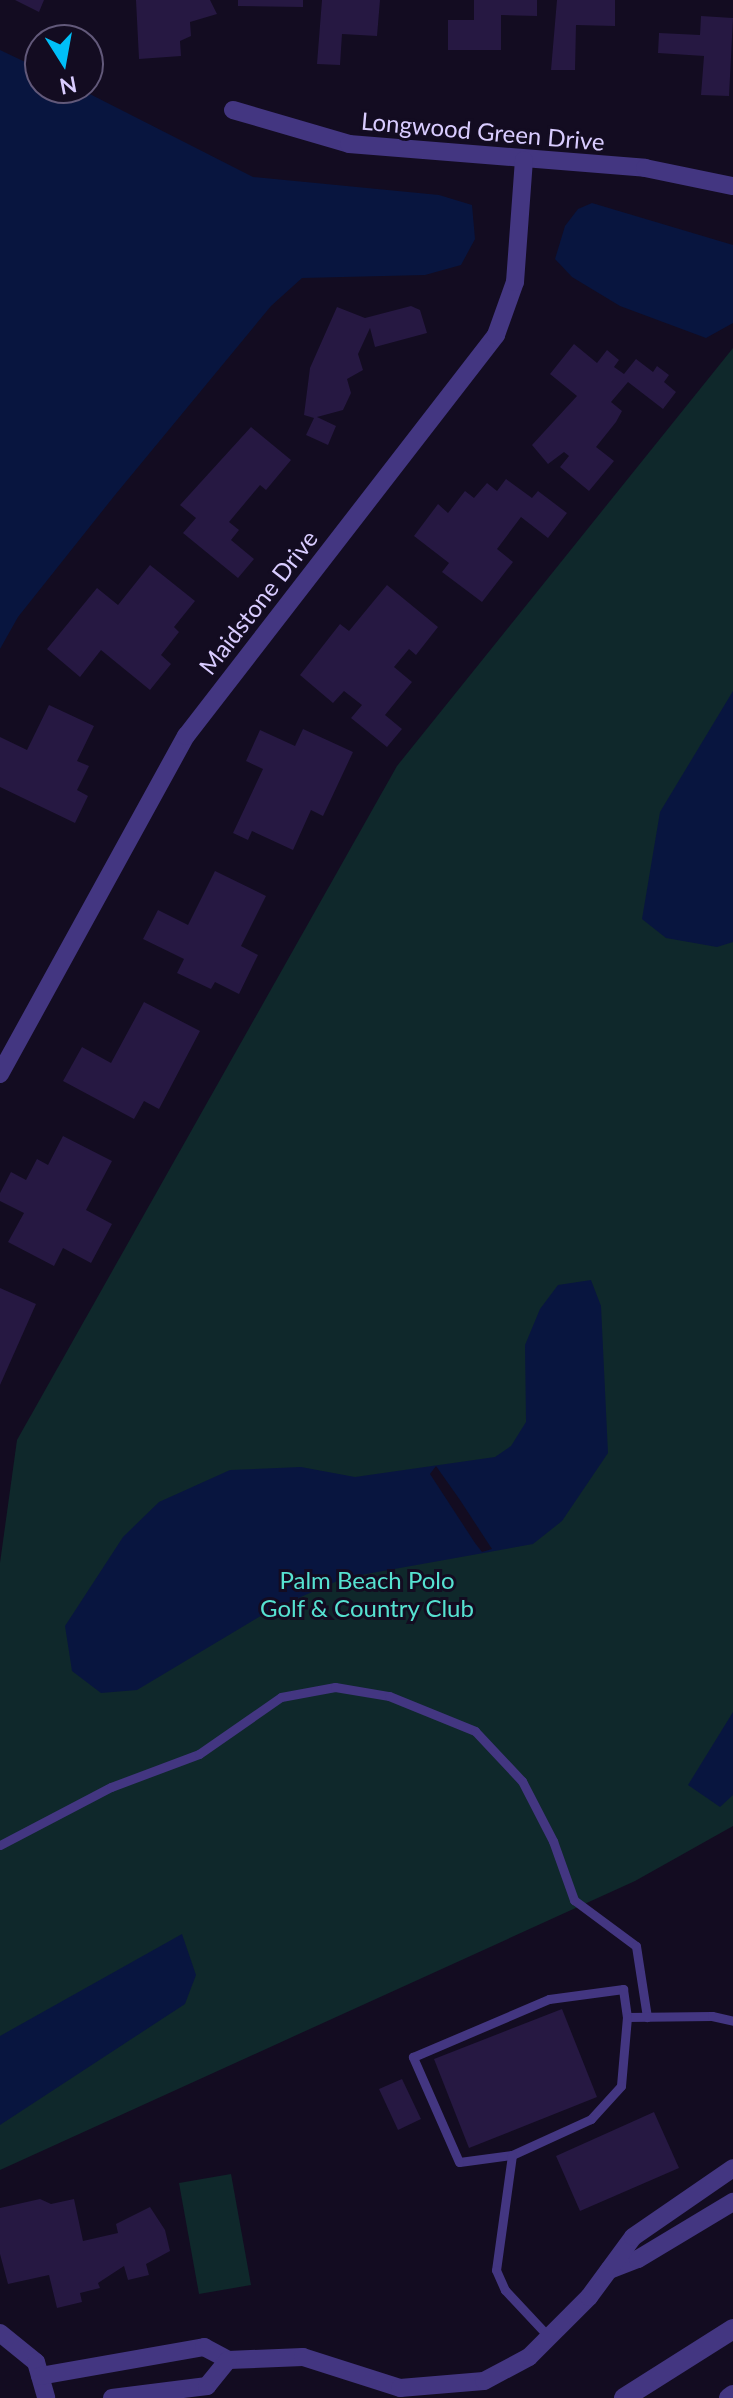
<!DOCTYPE html>
<html>
<head>
<meta charset="utf-8">
<style>
  body { margin:0 }
  #map { position:relative; width:733px; height:2398px; overflow:hidden; background:#130c21; font-family:Lato,sans-serif }
  div>[style] { position:absolute }
  [style*='--x'] { left:calc(var(--x)*1px); top:calc(var(--y)*1px); width:calc(var(--w)*1px); rotate:calc(var(--a)*1deg) }
  .green>* { inset:0; background:#0f282b }
  .water>* { inset:0; background:#08153f }
  .pier>* { inset:0; background:#130c21 }
  .building>* { inset:0; background:#261842 }
  .service>* { height:9px; margin:-4.5px; padding:0 4.5px; transform-origin:4.5px; border-radius:4.5px; background:#433681 }
  .minor>* { height:18px; margin:-9px; padding:0 9px; transform-origin:9px; border-radius:9px; background:#433681 }
  .tertiary>* { height:20px; margin:-10px; padding:0 10px; transform-origin:10px; border-radius:10px; background:#433681 }
  span { translate:-50% -50%; white-space:nowrap; text-align:center; line-height:1.15; -webkit-text-stroke:6px #130c21; paint-order:stroke }
  .street-label { font-size:24px; color:#d9ccff }
  .park-label { font-size:24px; color:#56e2d1 }
  .north { position:absolute; left:24px; top:24px; width:80px; height:80px; box-sizing:border-box; background:#130c21; border:2px solid #62597a; border-radius:50%; rotate:169deg; font-size:22px; font-weight:700; line-height:32px; text-align:center; color:#d9ccff }
  .north::after { content:''; display:block; margin:auto; width:28px; height:36px; background:#00bff7; clip-path:polygon(50% 0,100% 100%,50% 72%,0 100%) }
</style>
</head>
<body>
<div id="map">
  <div class="green">
    <i style="clip-path:polygon(733px 348px,733px 1826px,635px 1881px,0 2170px,0 1563px,17px 1440px,397px 766px)"></i>
    <i style="clip-path:polygon(231px 2174px,251px 2285px,199px 2294px,179px 2183px)"></i>
  </div>
  <div class="water">
    <i style="clip-path:polygon(0 50px,40px 69px,40px 88px,78px 88px,253px 177px,439px 195px,472px 205px,475px 239px,461px 265px,425px 275px,302px 278px,271px 306px,115px 495px,18px 617px,0 649px)"></i>
    <i style="clip-path:polygon(592px 203px,733px 245px,733px 323px,706px 338px,620px 306px,572px 277px,555px 259px,565px 226px,578px 209px)"></i>
    <i style="clip-path:polygon(733px 691px,733px 942px,717px 947px,666px 938px,642px 919px,660px 812px)"></i>
    <i style="clip-path:polygon(591px 1280px,601px 1306px,608px 1453px,562px 1521px,533px 1544px,344px 1578px,269px 1611px,137px 1690px,101px 1693px,72px 1671px,65px 1626px,123px 1537px,159px 1502px,230px 1470px,301px 1467px,355px 1477px,495px 1457px,511px 1446px,526px 1422px,525px 1345px,540px 1309px,558px 1285px)"></i>
    <i style="clip-path:polygon(733px 1712px,733px 1795px,720px 1807px,688px 1785px)"></i>
    <i style="clip-path:polygon(182px 1934px,196px 1975px,185px 2004px,0 2125px,0 2036px)"></i>
  </div>
  <div class="pier">
    <i style="clip-path:polygon(436px 1466px,460px 1500px,492px 1549px,482px 1552px,475px 1543px,430px 1474px)"></i>
  </div>
  <div class="building">
    <i style="clip-path:polygon(15px 0,44px 0,39px 12px)"></i>
    <i style="clip-path:polygon(136px 0,210px 0,217px 14px,190px 22px,191px 36px,180px 41px,181px 56px,139px 59px)"></i>
    <i style="clip-path:polygon(238px 0,303px 0,303px 7px,238px 6px)"></i>
    <i style="clip-path:polygon(322px 0,380px 0,377px 36px,342px 34px,340px 65px,317px 64px)"></i>
    <i style="clip-path:polygon(474px 0,537px 0,537px 16px,501px 15px,501px 50px,448px 50px,448px 20px,474px 20px)"></i>
    <i style="clip-path:polygon(557px 0,615px 0,615px 26px,576px 25px,575px 70px,551px 70px)"></i>
    <i style="clip-path:polygon(701px 16px,733px 18px,729px 96px,701px 95px,704px 56px,658px 53px,659px 33px,700px 35px)"></i>
    <i style="clip-path:polygon(411px 306px,420px 310px,427px 333px,375px 347px,370px 328px,358px 354px,363px 370px,347px 379px,351px 393px,343px 410px,317px 417px,336px 426px,328px 445px,306px 435px,314px 418px,304px 415px,310px 368px,337px 307px,365px 318px)"></i>
    <i style="clip-path:polygon(574px 344px,597px 363px,607px 350px,619px 360px,614px 367px,624px 374px,636px 359px,653px 372px,657px 366px,669px 375px,664px 382px,676px 392px,663px 409px,628px 382px,611px 402px,622px 411px,616px 422px,596px 447px,614px 461px,589px 491px,560px 467px,569px 456px,564px 452px,548px 464px,532px 445px,577px 396px,550px 374px)"></i>
    <i style="clip-path:polygon(251px 427px,291px 460px,266px 490px,260px 485px,229px 522px,239px 530px,231px 540px,254px 559px,238px 578px,183px 533px,196px 518px,180px 505px)"></i>
    <i style="clip-path:polygon(506px 479px,532px 498px,538px 491px,567px 513px,548px 538px,521px 517px,497px 549px,513px 562px,482px 602px,442px 572px,449px 563px,414px 536px,438px 504px,448px 513px,465px 491px,474px 498px,487px 483px,497px 491px)"></i>
    <i style="clip-path:polygon(150px 565px,195px 601px,174px 627px,179px 632px,161px 655px,171px 664px,150px 690px,101px 650px,80px 677px,47px 649px,97px 588px,118px 605px)"></i>
    <i style="clip-path:polygon(387px 585px,438px 627px,416px 655px,409px 649px,394px 667px,412px 682px,385px 715px,402px 729px,387px 747px,351px 718px,362px 705px,344px 691px,333px 703px,300px 675px,340px 624px,349px 631px)"></i>
    <i style="clip-path:polygon(49px 705px,94px 726px,77px 761px,89px 766px,77px 790px,88px 796px,75px 823px,0 787px,0 737px,27px 750px)"></i>
    <i style="clip-path:polygon(303px 729px,353px 752px,323px 816px,311px 810px,293px 850px,252px 831px,248px 840px,233px 833px,263px 769px,246px 761px,260px 730px,295px 746px)"></i>
    <i style="clip-path:polygon(215px 871px,266px 896px,241px 946px,258px 955px,239px 994px,215px 982px,211px 989px,177px 973px,184px 959px,143px 939px,158px 910px,188px 925px)"></i>
    <i style="clip-path:polygon(144px 1002px,200px 1031px,159px 1109px,144px 1101px,134px 1119px,63px 1081px,82px 1047px,111px 1063px)"></i>
    <i style="clip-path:polygon(63px 1136px,112px 1161px,86px 1210px,112px 1224px,91px 1263px,63px 1248px,54px 1266px,8px 1242px,24px 1213px,0 1201px,0 1193px,11px 1172px,26px 1180px,37px 1159px,48px 1165px)"></i>
    <i style="clip-path:polygon(0 1288px,36px 1304px,0 1385px)"></i>
    <i style="clip-path:polygon(562px 2009px,597px 2097px,469px 2148px,434px 2059px)"></i>
    <i style="clip-path:polygon(402px 2079px,421px 2119px,398px 2130px,379px 2089px)"></i>
    <i style="clip-path:polygon(654px 2112px,679px 2168px,580px 2211px,556px 2156px)"></i>
    <i style="clip-path:polygon(40px 2199px,51px 2204px,74px 2199px,83px 2241px,118px 2233px,116px 2224px,150px 2207px,165px 2230px,170px 2251px,146px 2264px,149px 2275px,128px 2280px,124px 2266px,98px 2283px,100px 2288px,80px 2293px,82px 2302px,57px 2308px,49px 2275px,8px 2284px,0 2254px,0 2208px)"></i>
  </div>
  <div class="service">
    <i style="--x:0;--y:1845;--w:125;--a:-27.6"></i>
    <i style="--x:111;--y:1787;--w:94;--a:-20.6"></i>
    <i style="--x:199;--y:1754;--w:100;--a:-34.8"></i>
    <i style="--x:281;--y:1697;--w:55;--a:-10.5"></i>
    <i style="--x:335;--y:1687;--w:55;--a:9.5"></i>
    <i style="--x:389;--y:1696;--w:93;--a:22.1"></i>
    <i style="--x:475;--y:1731;--w:69;--a:46.8"></i>
    <i style="--x:522;--y:1781;--w:68;--a:62.7"></i>
    <i style="--x:553;--y:1841;--w:63;--a:70.4"></i>
    <i style="--x:574;--y:1900;--w:77;--a:36.6"></i>
    <i style="--x:636;--y:1946;--w:72;--a:81.2"></i>
    <i style="--x:627;--y:2017;--w:85;--a:-0.7"></i>
    <i style="--x:712;--y:2016;--w:22;--a:13"></i>
    <i style="--x:512;--y:2155;--w:53;--a:172.5"></i>
    <i style="--x:459;--y:2162;--w:115;--a:-113.7"></i>
    <i style="--x:413;--y:2057;--w:148;--a:-23.1"></i>
    <i style="--x:549;--y:1999;--w:75;--a:-7.7"></i>
    <i style="--x:623;--y:1989;--w:28;--a:82"></i>
    <i style="--x:627;--y:2017;--w:69;--a:95"></i>
    <i style="--x:621;--y:2086;--w:45;--a:132.3"></i>
    <i style="--x:591;--y:2119;--w:87;--a:155.5"></i>
    <i style="--x:512;--y:2155;--w:116;--a:97.9"></i>
    <i style="--x:496;--y:2270;--w:22;--a:66"></i>
    <i style="--x:505;--y:2290;--w:64;--a:46.9"></i>
  </div>
  <div class="minor">
    <i style="--x:233;--y:110;--w:121;--a:16.3"></i>
    <i style="--x:349;--y:144;--w:297;--a:4.6"></i>
    <i style="--x:645;--y:168;--w:90;--a:11.6"></i>
    <i style="--x:0;--y:1074;--w:386;--a:-61.2"></i>
    <i style="--x:186;--y:736;--w:507;--a:-52.29"></i>
    <i style="--x:496;--y:335;--w:56;--a:-70.3"></i>
    <i style="--x:515;--y:282;--w:122;--a:-85.8"></i>
    <i style="--x:609;--y:2270;--w:31;--a:-21"></i>
    <i style="--x:638;--y:2259;--w:111;--a:-31"></i>
    <i style="--x:0;--y:2333;--w:46;--a:38.9"></i>
    <i style="--x:36;--y:2362;--w:37;--a:74"></i>
    <i style="--x:40;--y:2376;--w:167;--a:-10"></i>
    <i style="--x:204;--y:2347;--w:27;--a:28"></i>
    <i style="--x:228;--y:2360;--w:75;--a:-2.3"></i>
    <i style="--x:303;--y:2357;--w:102;--a:17.7"></i>
    <i style="--x:400;--y:2388;--w:84;--a:-4.8"></i>
    <i style="--x:484;--y:2381;--w:51;--a:-28.1"></i>
    <i style="--x:529;--y:2357;--w:85;--a:-45"></i>
    <i style="--x:589;--y:2297;--w:74;--a:-53.7"></i>
    <i style="--x:633;--y:2237;--w:121;--a:-34.6"></i>
    <i style="--x:112;--y:2398;--w:96;--a:-7.2"></i>
    <i style="--x:207;--y:2386;--w:33;--a:-51"></i>
  </div>
  <div class="tertiary">
    <i style="--x:624;--y:2398;--w:129;--a:-32.3"></i>
    <i style="--x:729;--y:2398;--w:5;--a:-37"></i>
  </div>
  <div class="street-label">
    <span style="left:483px;top:131px;rotate:5deg">Longwood Green Drive</span>
    <span style="left:258px;top:602px;rotate:-52deg">Maidstone Drive</span>
  </div>
  <div class="park-label">
    <span style="left:367px;top:1594px">Palm Beach Polo<br>Golf &amp; Country Club</span>
  </div>
  <div class="north">N</div>
</div>
</body>
</html>
